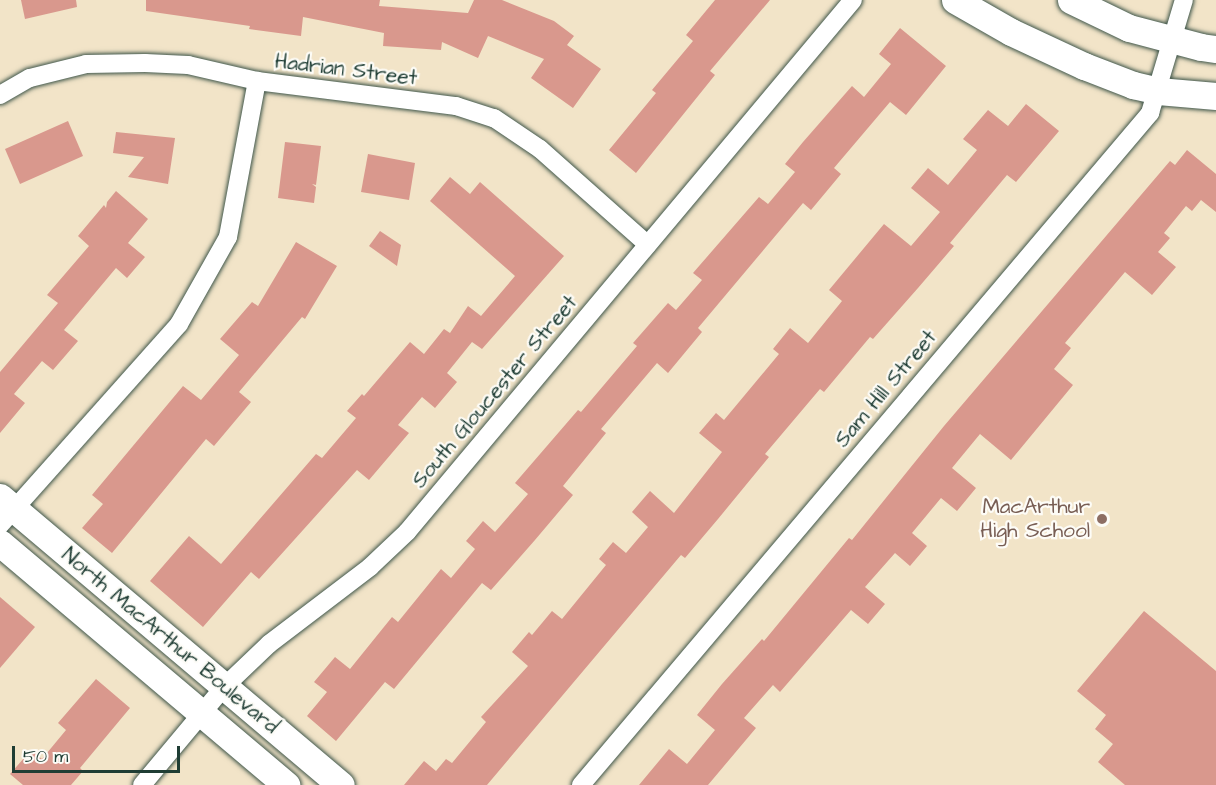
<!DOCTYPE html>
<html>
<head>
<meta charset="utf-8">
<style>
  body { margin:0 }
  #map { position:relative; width:1216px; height:785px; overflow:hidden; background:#f2e4c8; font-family:"Architects Daughter",sans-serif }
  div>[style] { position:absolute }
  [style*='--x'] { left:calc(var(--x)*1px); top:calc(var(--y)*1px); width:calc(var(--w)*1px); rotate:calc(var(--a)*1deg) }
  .building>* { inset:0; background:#d9988d }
  .roads { filter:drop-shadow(0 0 2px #3f564a) drop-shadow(0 0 2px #3f564a) }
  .minor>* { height:18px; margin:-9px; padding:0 9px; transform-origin:9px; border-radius:9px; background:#fff }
  .secondary>* { height:27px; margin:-13.5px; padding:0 13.5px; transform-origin:13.5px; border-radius:13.5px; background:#fff }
  .dots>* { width:16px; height:16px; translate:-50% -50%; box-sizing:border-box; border:3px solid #fdfcf7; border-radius:50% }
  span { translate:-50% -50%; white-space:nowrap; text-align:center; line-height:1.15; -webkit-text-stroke:4.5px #fdfcf7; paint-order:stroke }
  .street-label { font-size:21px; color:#1f3d34 }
  .education-label { font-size:21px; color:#785e54 }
  .right { translate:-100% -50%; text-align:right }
  .scale { position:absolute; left:12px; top:746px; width:168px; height:27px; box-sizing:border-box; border:3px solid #1f3d34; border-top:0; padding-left:8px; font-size:18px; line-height:21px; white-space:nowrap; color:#1f3d34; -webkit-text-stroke:4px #fdfcf7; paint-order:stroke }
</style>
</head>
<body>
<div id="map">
  <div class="building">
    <i style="clip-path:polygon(21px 0,76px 0,77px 7px,25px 19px)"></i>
    <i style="clip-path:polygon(146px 0,380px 0,379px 6px,468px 13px,474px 0,502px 0,554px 21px,574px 36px,567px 45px,601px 69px,573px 108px,531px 78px,544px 59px,488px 36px,478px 58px,442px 42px,441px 50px,383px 46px,384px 33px,303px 17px,301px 36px,249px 29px,250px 26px,146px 11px)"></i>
    <i style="clip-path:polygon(715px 0,770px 0,710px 71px,715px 75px,636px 173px,609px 150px,656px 93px,652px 90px,693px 41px,686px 35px)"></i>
    <i style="clip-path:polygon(900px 28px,946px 66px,906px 115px,890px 102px,834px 168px,841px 174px,811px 210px,803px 203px,698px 328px,702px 332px,668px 373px,657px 363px,601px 429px,606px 433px,563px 486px,573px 495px,535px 540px,491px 590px,482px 583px,394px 689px,385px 682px,336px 741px,307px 716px,327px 692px,314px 682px,335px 657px,350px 669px,392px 617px,398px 622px,441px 569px,451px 578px,475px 549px,466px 541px,483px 521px,495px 532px,528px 494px,515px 483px,578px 410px,581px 412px,637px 346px,633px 343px,668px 303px,676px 310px,702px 280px,693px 273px,759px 197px,768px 204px,795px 172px,785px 164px,803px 142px,852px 86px,864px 97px,891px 64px,879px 54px)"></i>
    <i style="clip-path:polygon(1026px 104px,1059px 131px,1016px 182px,1007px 175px,950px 243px,954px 246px,918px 288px,873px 339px,870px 337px,824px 392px,820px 389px,765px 454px,769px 457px,718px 519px,685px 558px,681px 555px,487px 785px,404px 785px,424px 761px,436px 771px,446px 759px,452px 763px,486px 722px,481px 717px,528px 666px,512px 652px,529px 632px,532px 635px,552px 611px,562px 619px,606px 565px,599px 559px,613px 542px,626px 553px,648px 527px,632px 512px,650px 491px,674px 513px,722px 452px,699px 433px,716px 413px,724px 420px,779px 354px,773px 349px,790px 328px,808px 343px,842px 301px,829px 290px,884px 224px,911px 246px,940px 212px,911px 188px,928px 168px,948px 185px,977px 150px,963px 139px,988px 110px,1008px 126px)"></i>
    <i style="clip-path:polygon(68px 121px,83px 156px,20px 184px,5px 149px)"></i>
    <i style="clip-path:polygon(116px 132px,175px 138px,168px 184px,128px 177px,144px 157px,113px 153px)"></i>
    <i style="clip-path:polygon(285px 142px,321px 146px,316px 185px,312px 184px,316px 187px,314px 203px,278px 198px)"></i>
    <i style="clip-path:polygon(1187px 150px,1216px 174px,1216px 212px,1201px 200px,1192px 211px,1186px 206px,1164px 233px,1170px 238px,1158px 252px,1176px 267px,1152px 295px,1125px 272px,1065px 343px,1071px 348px,1054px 369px,1073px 385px,1011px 460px,980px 434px,952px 468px,976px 488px,957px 511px,941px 498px,912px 533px,927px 546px,910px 566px,895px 553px,865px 587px,885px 604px,868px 624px,851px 610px,780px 692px,773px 685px,744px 718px,756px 728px,708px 785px,639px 785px,669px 749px,687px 764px,715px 730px,697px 715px,722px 684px,762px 639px,764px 641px,849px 538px,852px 540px,944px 426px,1170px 161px,1175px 165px)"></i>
    <i style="clip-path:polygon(368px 154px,415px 163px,409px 200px,361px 192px)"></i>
    <i style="clip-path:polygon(450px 177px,470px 194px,480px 182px,564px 256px,482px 349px,472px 342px,447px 373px,457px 382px,435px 408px,422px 397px,398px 425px,409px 433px,369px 480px,357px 470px,259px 579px,251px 572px,203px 627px,150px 581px,189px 536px,221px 564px,316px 454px,322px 458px,356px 418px,347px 411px,362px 394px,364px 396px,410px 342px,424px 354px,444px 329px,450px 333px,468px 306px,481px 316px,515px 276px,430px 201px)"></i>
    <i style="clip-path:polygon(116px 191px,148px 219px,128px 243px,145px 257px,127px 278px,116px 268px,64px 330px,78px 341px,53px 370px,42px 361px,14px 394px,25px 403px,0 433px,0 372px,58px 303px,47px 295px,89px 246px,78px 236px,104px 205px,106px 208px,107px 202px)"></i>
    <i style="clip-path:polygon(380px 231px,401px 245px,397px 266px,369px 246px)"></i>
    <i style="clip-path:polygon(296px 242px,337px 266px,305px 319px,302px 317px,239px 392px,251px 402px,214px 446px,206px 439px,112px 553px,82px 528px,103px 504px,92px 495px,183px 386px,201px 400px,239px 355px,220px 339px,252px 302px,258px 306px)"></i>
    <i style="clip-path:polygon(0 597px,35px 627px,0 668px)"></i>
    <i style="clip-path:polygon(1144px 611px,1216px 671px,1216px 785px,1125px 785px,1098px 762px,1113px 744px,1095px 729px,1106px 715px,1077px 691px)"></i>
    <i style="clip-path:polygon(96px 679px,130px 708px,80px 768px,83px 771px,71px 785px,23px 785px,10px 774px,31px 750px,42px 759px,66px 730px,58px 723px)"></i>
  </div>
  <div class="roads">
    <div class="minor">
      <i style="--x:0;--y:95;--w:34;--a:-30"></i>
      <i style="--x:30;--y:78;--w:58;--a:-14"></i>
      <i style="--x:86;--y:64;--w:59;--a:-1"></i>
      <i style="--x:145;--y:63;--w:43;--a:2.7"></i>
      <i style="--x:188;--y:65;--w:71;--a:13.1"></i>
      <i style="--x:257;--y:81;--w:201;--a:7.2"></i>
      <i style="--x:456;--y:106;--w:40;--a:18"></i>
      <i style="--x:494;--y:118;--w:55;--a:34"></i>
      <i style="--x:540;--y:149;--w:144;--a:41.6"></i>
      <i style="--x:0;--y:525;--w:269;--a:-48.3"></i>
      <i style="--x:179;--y:324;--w:100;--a:-60.6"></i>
      <i style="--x:228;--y:237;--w:159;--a:-79.5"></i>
      <i style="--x:142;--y:785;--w:128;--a:-50.1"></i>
      <i style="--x:224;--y:687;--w:62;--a:-43.7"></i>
      <i style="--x:269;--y:644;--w:127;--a:-37.3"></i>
      <i style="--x:370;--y:567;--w:51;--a:-43.4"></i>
      <i style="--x:407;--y:532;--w:694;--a:-50.03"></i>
      <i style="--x:581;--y:785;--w:881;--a:-49.74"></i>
      <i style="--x:1150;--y:113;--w:118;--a:-73.3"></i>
    </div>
    <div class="secondary">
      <i style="--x:955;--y:0;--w:64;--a:29.7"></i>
      <i style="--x:1011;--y:32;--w:81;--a:25"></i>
      <i style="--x:1084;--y:66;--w:53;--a:21.2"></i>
      <i style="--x:1133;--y:85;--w:26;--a:13"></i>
      <i style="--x:1158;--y:91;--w:58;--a:4.9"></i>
      <i style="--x:1071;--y:0;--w:64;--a:25.8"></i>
      <i style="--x:1129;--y:28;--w:74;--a:14.8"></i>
      <i style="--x:1201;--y:47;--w:15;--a:8"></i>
      <i style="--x:0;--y:497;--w:446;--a:40.2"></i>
      <i style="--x:0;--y:543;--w:375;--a:40.2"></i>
    </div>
  </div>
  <div class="dots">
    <i style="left:1102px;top:519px;background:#8d6e63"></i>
  </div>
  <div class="street-label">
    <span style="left:346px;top:70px;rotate:7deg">Hadrian Street</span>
    <span style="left:886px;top:389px;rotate:-50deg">Sam Hill Street</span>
    <span style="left:495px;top:392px;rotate:-50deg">South Gloucester Street</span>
    <span style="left:170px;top:641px;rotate:40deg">North MacArthur Boulevard</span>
  </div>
  <div class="education-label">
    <span class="right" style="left:1090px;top:519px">MacArthur<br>High School</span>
  </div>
  <div class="scale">50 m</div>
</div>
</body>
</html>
